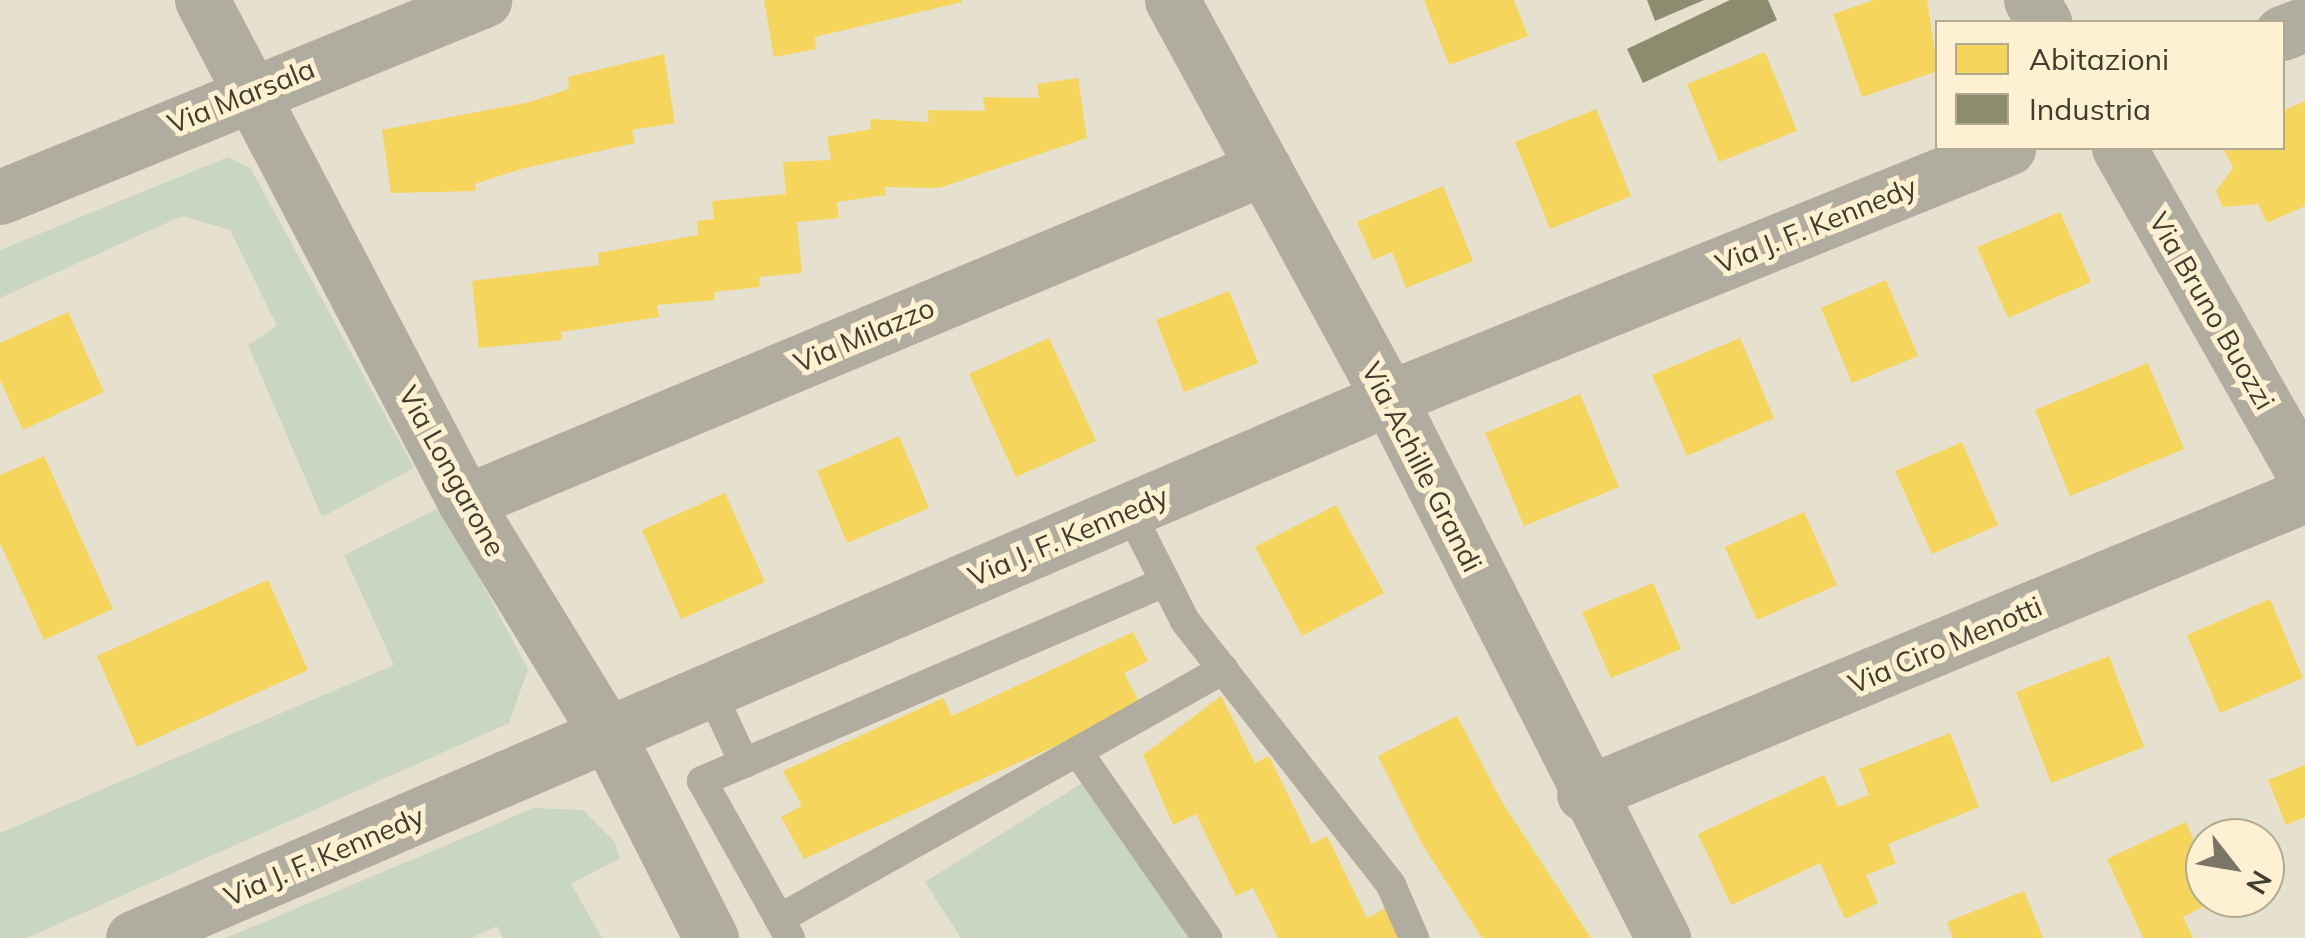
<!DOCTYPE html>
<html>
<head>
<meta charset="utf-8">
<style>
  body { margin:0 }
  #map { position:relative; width:2305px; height:938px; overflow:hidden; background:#e6e0ce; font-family:Mulish,sans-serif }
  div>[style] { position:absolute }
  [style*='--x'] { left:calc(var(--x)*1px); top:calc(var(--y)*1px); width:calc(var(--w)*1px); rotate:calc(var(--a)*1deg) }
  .green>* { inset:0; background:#c9d6c2 }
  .homes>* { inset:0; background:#f6d55c }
  .industry>* { inset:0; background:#8c8c6e }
  .lane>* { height:30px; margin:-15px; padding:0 15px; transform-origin:15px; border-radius:15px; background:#b1aca0 }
  .street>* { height:55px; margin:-27.5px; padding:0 27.5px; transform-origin:27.5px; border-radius:27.5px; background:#b1aca0 }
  span { translate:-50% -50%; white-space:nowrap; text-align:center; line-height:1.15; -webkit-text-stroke:10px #fdf1d1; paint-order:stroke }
  .street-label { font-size:28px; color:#403c2f }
  .legend { position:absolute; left:1935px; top:20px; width:350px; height:130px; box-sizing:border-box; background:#fdf1d1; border:2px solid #b1a990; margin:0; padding:12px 18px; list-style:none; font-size:30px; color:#403c2f }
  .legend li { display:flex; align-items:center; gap:20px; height:50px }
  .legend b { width:50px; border:2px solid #b1a990 }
  .north { position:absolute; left:2185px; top:818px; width:100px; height:100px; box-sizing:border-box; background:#fdf1d1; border:2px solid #b1a990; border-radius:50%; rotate:121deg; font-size:28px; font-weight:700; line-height:40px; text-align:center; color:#403c2f }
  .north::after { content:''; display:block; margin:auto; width:35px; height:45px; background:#7a7567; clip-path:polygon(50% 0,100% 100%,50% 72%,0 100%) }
</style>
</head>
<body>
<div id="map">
  <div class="green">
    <i style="clip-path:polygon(228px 157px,251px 169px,414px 468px,322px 517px,248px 345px,277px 326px,230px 230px,182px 216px,0 298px,0 250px)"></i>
    <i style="clip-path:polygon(441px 507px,528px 669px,509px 723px,27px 938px,0 938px,0 833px,394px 665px,344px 555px)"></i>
    <i style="clip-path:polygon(1087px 780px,1195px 938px,961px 938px,925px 882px)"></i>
    <i style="clip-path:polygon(534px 808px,583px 810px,614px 841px,620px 858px,571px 884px,602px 938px,503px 938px,497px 926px,471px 938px,226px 938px)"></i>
  </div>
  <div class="homes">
    <i style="clip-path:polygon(764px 0,962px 0,962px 2px,815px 37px,816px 49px,774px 57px)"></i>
    <i style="clip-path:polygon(1424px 0,1514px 0,1528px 36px,1449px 65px)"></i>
    <i style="clip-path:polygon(1874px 0,1927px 0,1938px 71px,1862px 97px,1833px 14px)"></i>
    <i style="clip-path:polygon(1765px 52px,1797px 131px,1719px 162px,1687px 84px)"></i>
    <i style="clip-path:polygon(664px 54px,675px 123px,632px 130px,635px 143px,521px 169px,475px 184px,476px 191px,391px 193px,382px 130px,530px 102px,569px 89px,568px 77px)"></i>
    <i style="clip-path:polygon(1078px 78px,1087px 138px,939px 188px,884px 187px,886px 195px,837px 202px,839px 218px,797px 222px,802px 273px,759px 277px,760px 287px,714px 292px,715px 300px,657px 305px,659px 317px,561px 332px,562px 340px,479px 348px,472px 281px,599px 265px,598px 253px,698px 235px,697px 221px,714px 219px,712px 201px,786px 194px,783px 162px,831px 160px,827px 137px,871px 129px,870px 119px,929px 122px,927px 110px,985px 111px,983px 97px,1039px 98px,1037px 84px)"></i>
    <i style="clip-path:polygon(2305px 101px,2305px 206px,2267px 223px,2258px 204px,2223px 207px,2216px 191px,2233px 168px,2223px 148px,2282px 148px,2282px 111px)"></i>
    <i style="clip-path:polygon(1596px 109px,1631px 196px,1550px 229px,1515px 142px)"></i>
    <i style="clip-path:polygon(1443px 186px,1473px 261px,1406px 288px,1392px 252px,1373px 260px,1357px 222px)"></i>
    <i style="clip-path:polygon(2060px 212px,2091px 282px,2008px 318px,1977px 247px)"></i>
    <i style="clip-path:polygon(1886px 280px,1918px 356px,1852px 383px,1821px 308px)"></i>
    <i style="clip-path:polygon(1229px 291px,1258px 363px,1184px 392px,1156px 320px)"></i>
    <i style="clip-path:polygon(68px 312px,104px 392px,23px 430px,0 380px,0 343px)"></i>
    <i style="clip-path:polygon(1049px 338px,1096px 441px,1016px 477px,969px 374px)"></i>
    <i style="clip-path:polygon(1740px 338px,1774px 418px,1687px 456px,1652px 375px)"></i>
    <i style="clip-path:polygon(2148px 363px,2184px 449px,2070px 496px,2035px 410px)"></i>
    <i style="clip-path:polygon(1580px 394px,1619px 487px,1524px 526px,1485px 433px)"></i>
    <i style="clip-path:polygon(899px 436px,929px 508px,847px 543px,817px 471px)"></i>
    <i style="clip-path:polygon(1962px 442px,1998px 525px,1932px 554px,1895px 471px)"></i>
    <i style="clip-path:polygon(44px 456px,113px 609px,44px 640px,0 543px,0 475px)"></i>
    <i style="clip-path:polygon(725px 493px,765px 582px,681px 619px,642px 530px)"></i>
    <i style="clip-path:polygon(1336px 505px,1384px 593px,1302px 636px,1255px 547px)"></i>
    <i style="clip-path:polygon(1804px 512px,1837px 585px,1757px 620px,1725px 547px)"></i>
    <i style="clip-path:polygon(268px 580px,308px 670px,137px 747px,97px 656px)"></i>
    <i style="clip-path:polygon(1653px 583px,1681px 649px,1611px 678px,1582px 612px)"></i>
    <i style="clip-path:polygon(2270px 599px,2303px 678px,2220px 713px,2187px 635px)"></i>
    <i style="clip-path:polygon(1133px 632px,1148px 661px,1124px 673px,1142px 707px,804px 859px,781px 817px,802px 806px,783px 771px,943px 698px,952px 716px)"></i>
    <i style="clip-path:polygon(2109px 656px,2144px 747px,2051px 783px,2016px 692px)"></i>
    <i style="clip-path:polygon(1221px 696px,1255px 763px,1269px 756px,1312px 844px,1327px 836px,1367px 918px,1386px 908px,1401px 938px,1278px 938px,1253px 888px,1236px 896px,1196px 814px,1173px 825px,1143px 755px)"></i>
    <i style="clip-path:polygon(1457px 716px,1502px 802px,1591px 938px,1482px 938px,1421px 842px,1378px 756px)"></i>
    <i style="clip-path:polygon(1950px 733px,1979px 807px,1888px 844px,1896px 863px,1866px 875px,1878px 903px,1845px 919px,1820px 863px,1731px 905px,1698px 834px,1824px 775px,1838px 807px,1869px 795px,1859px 769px)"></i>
    <i style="clip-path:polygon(2305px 765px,2305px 817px,2286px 825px,2268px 780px)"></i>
    <i style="clip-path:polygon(2186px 822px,2205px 865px,2205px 898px,2222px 898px,2183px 917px,2193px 938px,2143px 938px,2107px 859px)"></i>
    <i style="clip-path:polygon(2024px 891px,2043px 938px,1953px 938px,1947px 922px)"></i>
  </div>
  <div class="industry">
    <i style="clip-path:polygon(1647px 0,1704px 0,1655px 21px)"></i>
    <i style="clip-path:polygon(1730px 0,1768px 0,1777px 20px,1643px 83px,1627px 49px)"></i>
  </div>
  <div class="lane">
    <i style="--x:1129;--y:510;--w:124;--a:63.2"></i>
    <i style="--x:1185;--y:621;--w:335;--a:52"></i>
    <i style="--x:1391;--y:885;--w:58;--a:66.5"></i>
    <i style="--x:710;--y:690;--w:81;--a:65"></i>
    <i style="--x:1080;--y:755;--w:223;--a:55.2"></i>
    <i style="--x:779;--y:919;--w:510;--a:-29.33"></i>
    <i style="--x:790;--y:938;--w:180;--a:-119.3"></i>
    <i style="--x:702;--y:781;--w:504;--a:-23.26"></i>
  </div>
  <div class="street">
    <i style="--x:202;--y:0;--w:567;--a:62.35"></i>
    <i style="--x:465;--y:502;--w:273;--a:58.5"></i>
    <i style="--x:608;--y:735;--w:228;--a:63.1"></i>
    <i style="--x:1172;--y:0;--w:453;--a:61.4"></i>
    <i style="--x:1389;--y:398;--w:606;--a:63.1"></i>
    <i style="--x:2031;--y:0;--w:26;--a:59"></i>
    <i style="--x:2282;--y:33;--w:25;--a:-21"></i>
    <i style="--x:2119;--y:148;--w:376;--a:60.4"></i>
    <i style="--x:0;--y:197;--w:523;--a:-22.15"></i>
    <i style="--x:465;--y:502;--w:866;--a:-22.69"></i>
    <i style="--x:1584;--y:794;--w:781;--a:-22.52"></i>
    <i style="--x:133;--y:938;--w:1367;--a:-23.26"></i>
    <i style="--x:1389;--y:398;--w:668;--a:-21.99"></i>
  </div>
  <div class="street-label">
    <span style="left:241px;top:96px;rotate:-22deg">Via Marsala</span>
    <span style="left:1816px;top:225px;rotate:-22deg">Via J. F. Kennedy</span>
    <span style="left:2212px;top:311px;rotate:60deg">Via Bruno Buozzi</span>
    <span style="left:864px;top:335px;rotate:-23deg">Via Milazzo</span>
    <span style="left:1422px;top:467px;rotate:63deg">Via Achille Grandi</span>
    <span style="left:452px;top:471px;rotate:61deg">Via Longarone</span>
    <span style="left:1068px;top:536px;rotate:-23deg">Via J. F. Kennedy</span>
    <span style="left:1945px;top:645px;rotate:-23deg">Via Ciro Menotti</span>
    <span style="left:324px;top:856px;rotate:-23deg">Via J. F. Kennedy</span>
  </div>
  <ul class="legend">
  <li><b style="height:28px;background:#f6d55c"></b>Abitazioni</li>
  <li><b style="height:28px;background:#8c8c6e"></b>Industria</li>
  </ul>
  <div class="north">N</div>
</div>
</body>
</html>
